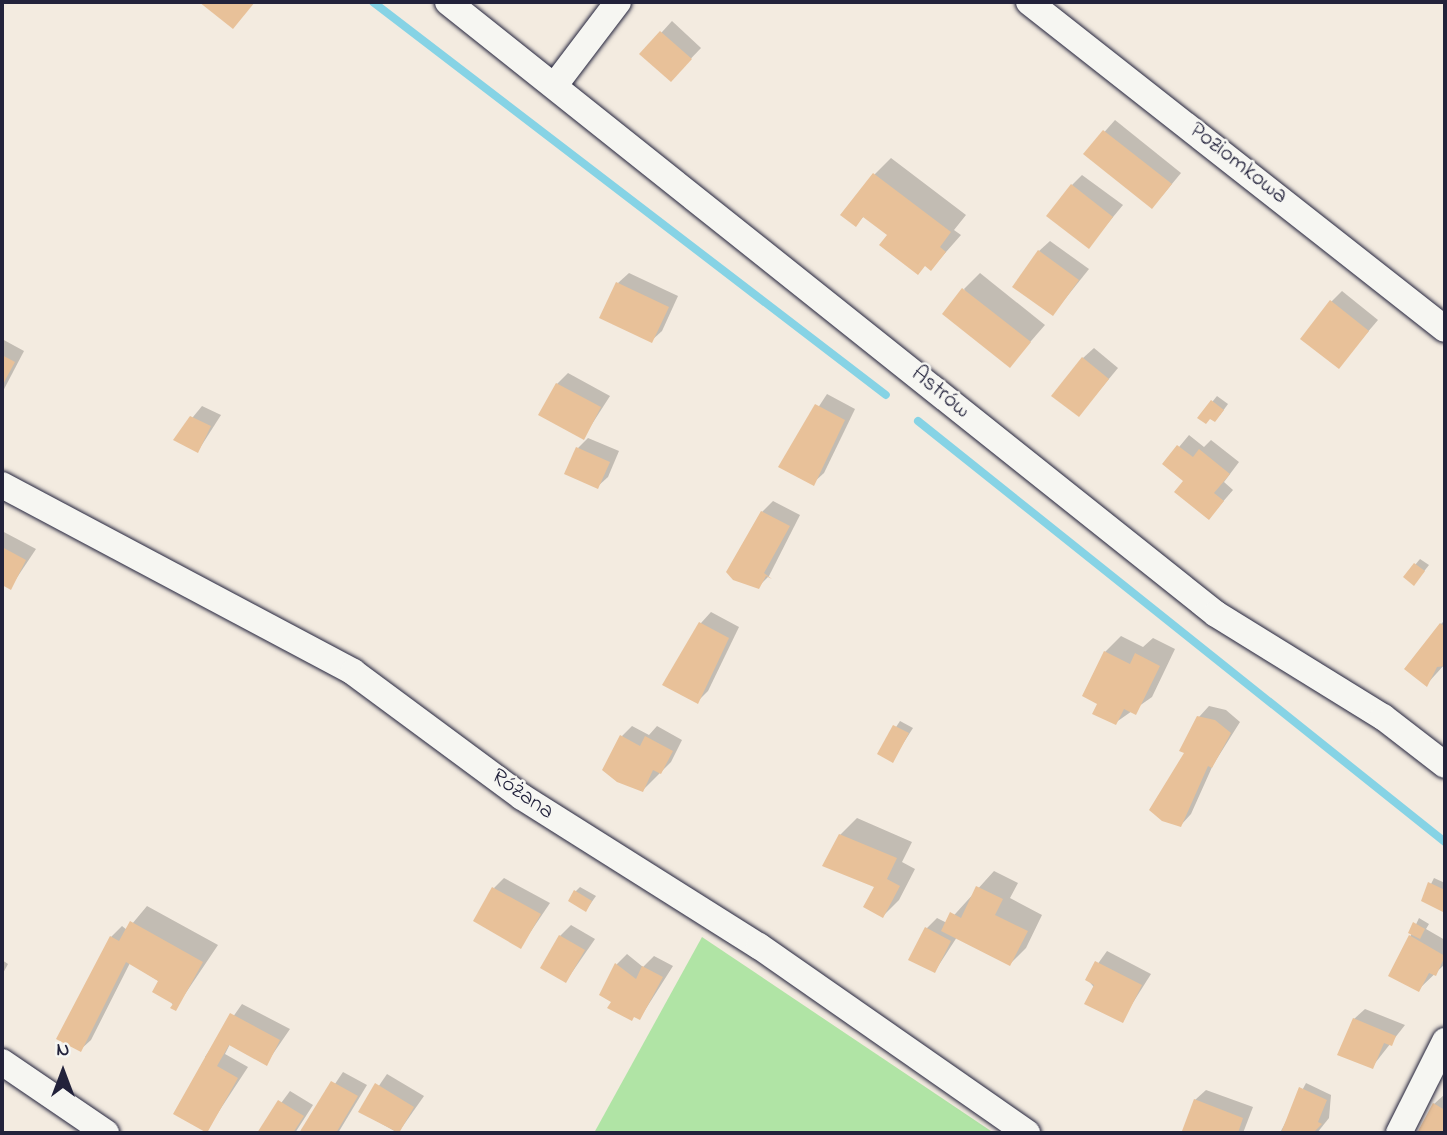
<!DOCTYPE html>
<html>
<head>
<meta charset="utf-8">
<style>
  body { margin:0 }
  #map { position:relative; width:1447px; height:1135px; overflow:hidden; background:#f3ebe0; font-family:"Indie Flower",sans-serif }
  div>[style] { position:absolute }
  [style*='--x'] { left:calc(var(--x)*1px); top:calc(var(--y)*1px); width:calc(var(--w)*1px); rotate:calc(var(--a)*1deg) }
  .green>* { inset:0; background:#b0e4a5 }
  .shadow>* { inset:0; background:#0003 }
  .stream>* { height:8px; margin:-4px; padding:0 4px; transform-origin:4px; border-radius:4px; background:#86d3e5 }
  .building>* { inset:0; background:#e8c199 }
  .roads { filter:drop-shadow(0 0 2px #22223b) drop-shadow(0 0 2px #22223b) }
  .street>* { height:26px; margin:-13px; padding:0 13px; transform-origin:13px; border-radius:13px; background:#f6f6f2 }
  span { translate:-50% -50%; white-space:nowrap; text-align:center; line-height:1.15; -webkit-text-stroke:5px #f6f6f2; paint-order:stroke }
  .street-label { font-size:23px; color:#22223b }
  .frame { position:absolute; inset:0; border:4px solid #22223b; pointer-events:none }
  .north { position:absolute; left:28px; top:1037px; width:70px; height:70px; -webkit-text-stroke:5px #f6f6f2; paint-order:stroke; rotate:0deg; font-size:19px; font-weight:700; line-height:28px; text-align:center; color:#22223b }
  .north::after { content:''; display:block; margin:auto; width:24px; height:32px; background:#22223b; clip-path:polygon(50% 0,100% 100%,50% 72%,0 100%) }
</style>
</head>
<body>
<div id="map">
  <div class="green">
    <i style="clip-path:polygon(702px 937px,994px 1133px,594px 1133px)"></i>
  </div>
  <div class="shadow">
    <i style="clip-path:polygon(672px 21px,701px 48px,681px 69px,642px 54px)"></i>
    <i style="clip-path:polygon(1115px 120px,1181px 173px,1162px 196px,1085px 154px)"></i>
    <i style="clip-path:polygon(891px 158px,966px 215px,954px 230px,961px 235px,931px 269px,864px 216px,856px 225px,875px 174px)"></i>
    <i style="clip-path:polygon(1082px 175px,1123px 205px,1089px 246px,1072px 185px)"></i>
    <i style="clip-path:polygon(1050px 241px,1089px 269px,1053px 314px,1039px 251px)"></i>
    <i style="clip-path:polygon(629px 273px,678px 296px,662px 331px,651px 341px,618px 283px)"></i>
    <i style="clip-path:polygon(980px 273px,1045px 325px,1010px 365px,964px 289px)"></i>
    <i style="clip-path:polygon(1342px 291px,1378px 320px,1338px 367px,1331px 302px)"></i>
    <i style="clip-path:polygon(2px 339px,24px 351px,2px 393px)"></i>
    <i style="clip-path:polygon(1094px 348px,1118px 368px,1079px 415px,1083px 358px)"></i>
    <i style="clip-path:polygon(568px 373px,610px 396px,583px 438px,557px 384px)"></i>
    <i style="clip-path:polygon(827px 394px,855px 409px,824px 473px,813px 483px,780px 466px)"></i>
    <i style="clip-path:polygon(1217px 396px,1228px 404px,1220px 415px,1200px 417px)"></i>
    <i style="clip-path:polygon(202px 406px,221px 415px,198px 451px,175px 439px)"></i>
    <i style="clip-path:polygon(1189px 435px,1204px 447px,1211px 440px,1239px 462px,1224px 482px,1233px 490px,1209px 518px,1186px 480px,1165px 464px)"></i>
    <i style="clip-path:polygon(588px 438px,619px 451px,608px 477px,597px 487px,578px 448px)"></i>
    <i style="clip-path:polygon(773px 501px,800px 515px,769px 576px,758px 587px,762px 512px)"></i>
    <i style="clip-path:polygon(2px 531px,36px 549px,10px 588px,2px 583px)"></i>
    <i style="clip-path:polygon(1420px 559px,1429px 565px,1418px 579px,1405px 577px)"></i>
    <i style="clip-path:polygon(711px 612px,739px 627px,708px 691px,697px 702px,701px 623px)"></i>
    <i style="clip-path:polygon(1445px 620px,1445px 664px,1427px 684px,1441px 624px)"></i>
    <i style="clip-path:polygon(1121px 636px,1143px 647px,1153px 638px,1175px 649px,1152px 697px,1115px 723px,1105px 652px)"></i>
    <i style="clip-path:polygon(1209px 706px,1226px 710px,1240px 722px,1213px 765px,1191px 814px,1181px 825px,1186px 753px,1199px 717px)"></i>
    <i style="clip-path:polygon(900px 721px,913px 728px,892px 761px,879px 753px)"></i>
    <i style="clip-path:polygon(632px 726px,649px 735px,657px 726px,682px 740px,671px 762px,643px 790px,622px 736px)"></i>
    <i style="clip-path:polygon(857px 818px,912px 842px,902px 862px,915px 869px,899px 900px,883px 916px,876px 886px,840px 835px)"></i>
    <i style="clip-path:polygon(994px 871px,1018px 883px,1010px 898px,1042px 915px,1026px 948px,1010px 964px,957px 937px,935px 971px,926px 929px,937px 918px,947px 923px)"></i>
    <i style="clip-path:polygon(504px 878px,550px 903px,521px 946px,494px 888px)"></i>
    <i style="clip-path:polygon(1434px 878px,1445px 883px,1445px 911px,1423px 900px)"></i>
    <i style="clip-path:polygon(580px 887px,596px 896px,586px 910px,575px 892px)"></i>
    <i style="clip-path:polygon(147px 906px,218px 945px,175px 1009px,160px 982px,130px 963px,91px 1040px,80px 1050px,111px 937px,122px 926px,127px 930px)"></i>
    <i style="clip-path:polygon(1419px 918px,1429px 924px,1426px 929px,1445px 940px,1445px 964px,1418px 990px,1410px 937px)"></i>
    <i style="clip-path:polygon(571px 925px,595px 939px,566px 981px,560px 936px)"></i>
    <i style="clip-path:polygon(1107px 951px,1151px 974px,1122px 1020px,1087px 979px)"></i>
    <i style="clip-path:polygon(627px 954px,643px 967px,654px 956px,673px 966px,640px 1018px,614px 1001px,617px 964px)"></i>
    <i style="clip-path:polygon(2px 960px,8px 964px,2px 975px)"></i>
    <i style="clip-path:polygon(242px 1004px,290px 1029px,266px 1064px,230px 1044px,225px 1054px,248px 1067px,206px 1131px,205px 1057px)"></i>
    <i style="clip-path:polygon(1365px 1009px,1405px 1025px,1372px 1067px,1354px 1019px)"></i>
    <i style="clip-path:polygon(343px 1072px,367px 1085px,338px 1133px,302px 1133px)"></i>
    <i style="clip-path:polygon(387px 1074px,424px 1096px,398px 1133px,361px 1112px)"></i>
    <i style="clip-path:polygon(1306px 1083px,1331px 1095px,1329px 1118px,1317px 1133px,1281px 1131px)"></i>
    <i style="clip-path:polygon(1206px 1090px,1253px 1107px,1243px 1133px,1184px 1130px,1195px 1100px)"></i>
    <i style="clip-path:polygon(290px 1091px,313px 1105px,295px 1133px,259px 1133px)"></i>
    <i style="clip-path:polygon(1445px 1094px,1445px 1133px,1419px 1133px,1434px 1104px)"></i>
  </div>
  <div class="stream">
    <i style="--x:373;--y:2;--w:646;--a:37.46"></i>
    <i style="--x:918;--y:421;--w:675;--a:38.62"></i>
  </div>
  <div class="building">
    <i style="clip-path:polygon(199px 2px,255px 2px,233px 29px)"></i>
    <i style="clip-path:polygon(660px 31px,692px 59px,671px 82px,639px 54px)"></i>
    <i style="clip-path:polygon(1103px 130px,1172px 184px,1152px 209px,1083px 154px)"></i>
    <i style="clip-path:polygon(873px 173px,951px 232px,940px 247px,946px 252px,931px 271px,925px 266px,918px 275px,879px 245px,887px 235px,863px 217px,856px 227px,840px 215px)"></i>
    <i style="clip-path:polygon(1071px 184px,1113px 217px,1089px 249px,1046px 216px)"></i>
    <i style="clip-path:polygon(1038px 250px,1079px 280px,1053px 316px,1012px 287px)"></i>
    <i style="clip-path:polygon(616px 282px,669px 307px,652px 343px,599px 318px)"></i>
    <i style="clip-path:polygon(962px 288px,1031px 342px,1010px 368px,942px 314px)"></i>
    <i style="clip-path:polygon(1330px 300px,1369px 331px,1339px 369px,1300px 339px)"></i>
    <i style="clip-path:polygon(2px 355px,15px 362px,2px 386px)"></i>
    <i style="clip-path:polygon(1082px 357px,1109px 379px,1079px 417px,1051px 396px)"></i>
    <i style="clip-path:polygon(556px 383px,601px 407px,584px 440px,538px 415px)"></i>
    <i style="clip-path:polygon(1211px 400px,1224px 410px,1215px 422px,1210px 419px,1206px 424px,1197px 418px)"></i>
    <i style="clip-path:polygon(815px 404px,845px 420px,814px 486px,778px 467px)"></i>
    <i style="clip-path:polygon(190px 416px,211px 426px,198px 453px,173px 440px)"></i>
    <i style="clip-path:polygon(1177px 445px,1193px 457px,1199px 449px,1230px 474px,1214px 493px,1224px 501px,1209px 520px,1174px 492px,1183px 481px,1162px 464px)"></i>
    <i style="clip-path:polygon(576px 447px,610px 462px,598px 489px,564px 474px)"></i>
    <i style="clip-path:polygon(761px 511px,790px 526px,764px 573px,772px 579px,766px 576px,759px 589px,733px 580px,726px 572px)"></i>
    <i style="clip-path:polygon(2px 547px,26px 560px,11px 590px,2px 585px)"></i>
    <i style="clip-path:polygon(1414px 563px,1425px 571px,1414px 586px,1403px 577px)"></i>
    <i style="clip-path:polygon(699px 622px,729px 638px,698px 704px,662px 685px)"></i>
    <i style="clip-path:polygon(1440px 623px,1445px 627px,1445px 666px,1437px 667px,1427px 687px,1404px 669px)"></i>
    <i style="clip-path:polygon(1104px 651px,1130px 664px,1135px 653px,1160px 666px,1136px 715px,1124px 709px,1116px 725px,1092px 714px,1097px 704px,1082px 696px)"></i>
    <i style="clip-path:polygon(1197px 716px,1215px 720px,1231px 733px,1212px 768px,1208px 766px,1181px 827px,1162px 821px,1149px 810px,1184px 753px,1179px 751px)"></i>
    <i style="clip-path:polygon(893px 725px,909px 733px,893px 763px,877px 754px)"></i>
    <i style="clip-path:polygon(620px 735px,640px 746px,645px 736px,673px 751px,661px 774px,653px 770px,643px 792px,617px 782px,602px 770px)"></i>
    <i style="clip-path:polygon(839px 834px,897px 858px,887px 879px,900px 886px,883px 918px,863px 907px,874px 887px,822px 866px)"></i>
    <i style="clip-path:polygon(1428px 882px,1445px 890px,1445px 913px,1421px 901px)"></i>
    <i style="clip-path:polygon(976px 886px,1003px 899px,995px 915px,1028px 931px,1010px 966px,941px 931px,950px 912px,961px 918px)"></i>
    <i style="clip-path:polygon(492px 887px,541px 914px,521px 949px,473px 921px)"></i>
    <i style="clip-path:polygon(574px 890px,592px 901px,586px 912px,568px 901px)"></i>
    <i style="clip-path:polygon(130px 921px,203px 962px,176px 1011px,170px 1008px,173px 1004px,152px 992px,158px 981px,126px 962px,81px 1052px,56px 1039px,110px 936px,119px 941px)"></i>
    <i style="clip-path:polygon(1413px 922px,1425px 929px,1420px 939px,1408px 933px)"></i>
    <i style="clip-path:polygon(925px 927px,951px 941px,935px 973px,908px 960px)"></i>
    <i style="clip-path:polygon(559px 935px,585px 950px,566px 983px,540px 968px)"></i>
    <i style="clip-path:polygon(1409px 935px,1445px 956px,1436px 976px,1429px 973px,1419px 992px,1388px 976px)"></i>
    <i style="clip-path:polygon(1095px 961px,1142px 985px,1123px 1023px,1084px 1004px,1094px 985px,1085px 980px)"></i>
    <i style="clip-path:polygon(615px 963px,636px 979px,642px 966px,663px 977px,640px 1020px,634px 1017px,632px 1021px,607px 1008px,611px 1002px,599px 995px)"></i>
    <i style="clip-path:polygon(230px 1013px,280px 1040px,267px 1066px,229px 1045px,217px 1066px,238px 1078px,207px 1133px,173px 1114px)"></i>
    <i style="clip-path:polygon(1353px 1018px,1396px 1036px,1392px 1046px,1384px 1043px,1373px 1069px,1337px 1055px)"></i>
    <i style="clip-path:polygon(331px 1081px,358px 1096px,336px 1133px,299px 1133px)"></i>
    <i style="clip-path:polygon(375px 1083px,414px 1107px,399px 1133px,358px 1112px)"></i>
    <i style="clip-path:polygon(1299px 1087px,1327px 1100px,1318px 1122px,1322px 1124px,1313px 1133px,1281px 1133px)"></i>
    <i style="clip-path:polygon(1194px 1099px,1243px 1118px,1238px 1133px,1182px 1131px)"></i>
    <i style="clip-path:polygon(278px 1100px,304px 1116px,293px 1133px,257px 1133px)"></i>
    <i style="clip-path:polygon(1433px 1103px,1445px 1110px,1445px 1133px,1417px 1133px)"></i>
  </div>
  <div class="roads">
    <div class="street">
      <i style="--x:448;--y:2;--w:982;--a:38.55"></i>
      <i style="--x:1216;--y:614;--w:196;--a:31.7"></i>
      <i style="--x:1383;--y:717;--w:78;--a:37.7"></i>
      <i style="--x:1029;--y:2;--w:529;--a:38.17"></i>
      <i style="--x:555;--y:85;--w:104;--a:-52.8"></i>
      <i style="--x:2;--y:485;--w:398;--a:28"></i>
      <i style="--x:353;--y:672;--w:210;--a:36.5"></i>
      <i style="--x:522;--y:797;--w:280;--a:32.2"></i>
      <i style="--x:759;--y:946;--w:327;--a:34.9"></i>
      <i style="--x:2;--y:1062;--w:126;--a:34.3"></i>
      <i style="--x:1399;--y:1133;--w:103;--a:-63.4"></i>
    </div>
  </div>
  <div class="street-label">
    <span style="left:1238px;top:164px;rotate:38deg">Poziomkowa</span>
    <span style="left:940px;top:393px;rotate:39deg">Astrów</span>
    <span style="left:522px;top:795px;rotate:35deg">Różana</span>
  </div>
  <div class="frame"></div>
  <div class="north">N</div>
</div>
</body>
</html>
